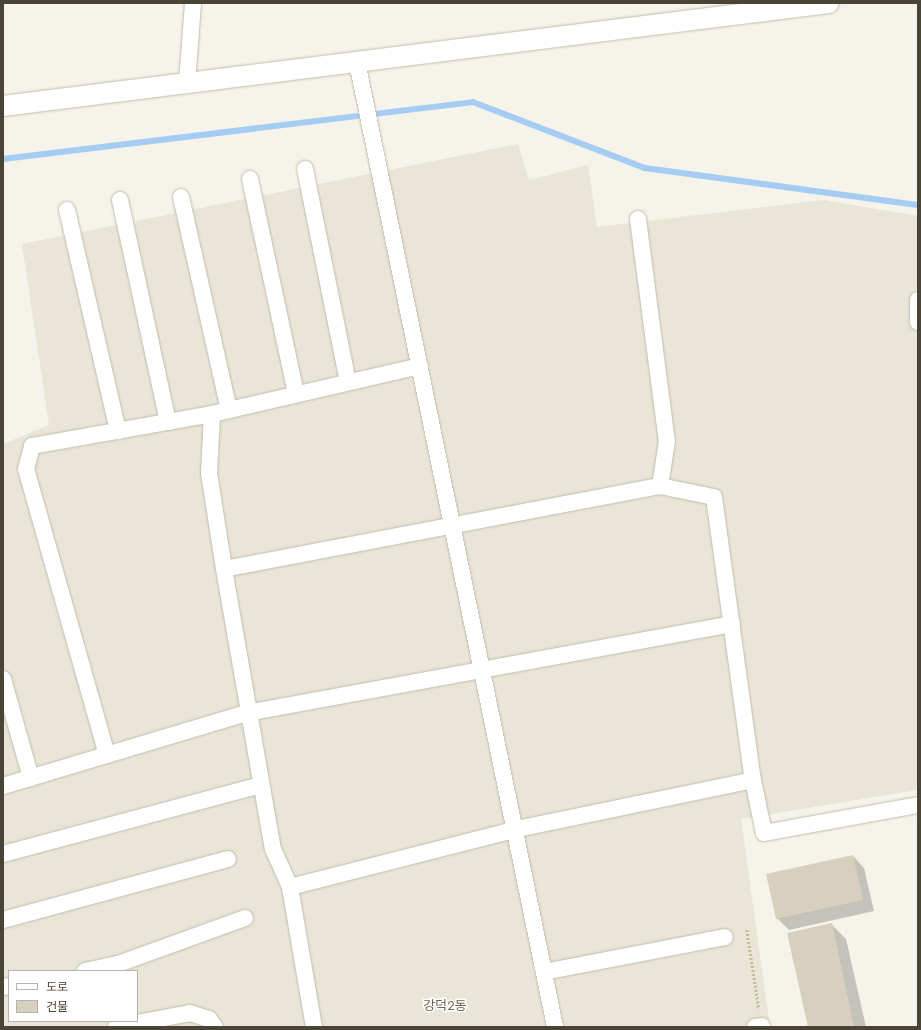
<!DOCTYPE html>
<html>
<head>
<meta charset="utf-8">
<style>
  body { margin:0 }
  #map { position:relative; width:921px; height:1030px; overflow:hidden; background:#f5f3ea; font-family:Jost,"Noto Sans KR",sans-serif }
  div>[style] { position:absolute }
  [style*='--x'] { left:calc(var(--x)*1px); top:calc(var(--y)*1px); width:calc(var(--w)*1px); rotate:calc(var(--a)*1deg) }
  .residential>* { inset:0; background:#e9e6d8 }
  .shadow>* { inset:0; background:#0003 }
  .stream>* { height:5.5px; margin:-2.75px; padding:0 2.75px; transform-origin:2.75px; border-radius:2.75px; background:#a5ccf3 }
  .building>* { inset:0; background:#d7d0bf }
  .path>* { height:2.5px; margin-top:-1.25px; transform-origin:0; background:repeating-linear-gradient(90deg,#c4ba9c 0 2px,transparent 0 4px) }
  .roads { filter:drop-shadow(0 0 1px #c1bcac) drop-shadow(0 0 1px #c1bcac) }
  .minor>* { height:16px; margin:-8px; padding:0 8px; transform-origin:8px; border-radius:8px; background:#fff }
  .tertiary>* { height:20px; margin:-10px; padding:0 10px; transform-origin:10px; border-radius:10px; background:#fff }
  span { translate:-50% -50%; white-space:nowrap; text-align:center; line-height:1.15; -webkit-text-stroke:3px #fff; paint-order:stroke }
  .quarter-label { font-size:13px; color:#6d634e }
  .frame { position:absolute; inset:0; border:4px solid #4a4437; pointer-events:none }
  .legend { position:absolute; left:8px; top:970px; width:130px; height:52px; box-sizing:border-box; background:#fff; border:1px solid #b7b4af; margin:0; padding:5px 7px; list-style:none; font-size:12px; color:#4a4437 }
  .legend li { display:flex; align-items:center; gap:8px; height:20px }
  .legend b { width:20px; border:1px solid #b7b4af }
</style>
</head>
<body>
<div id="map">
  <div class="residential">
    <i style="clip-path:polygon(evenodd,518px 144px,529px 180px,588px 165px,597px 227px,823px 200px,918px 216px,918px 790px,741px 819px,770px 1027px,3px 1027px,3px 444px,49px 425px,22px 244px,518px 144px,9px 971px,137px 971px,137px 1021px,9px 1021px,9px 971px)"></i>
  </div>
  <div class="shadow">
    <i style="clip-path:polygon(853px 856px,864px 868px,874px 911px,789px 930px,777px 918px)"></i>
    <i style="clip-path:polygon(831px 924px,846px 939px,866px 1027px,809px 1027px)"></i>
  </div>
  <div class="stream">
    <i style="--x:3;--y:159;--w:473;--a:-6.9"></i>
    <i style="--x:473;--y:102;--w:184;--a:21"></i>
    <i style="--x:645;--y:168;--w:275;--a:7.7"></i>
  </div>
  <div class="building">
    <i style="clip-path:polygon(853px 855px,863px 900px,776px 919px,766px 874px)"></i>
    <i style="clip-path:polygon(832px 923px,854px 1027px,808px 1027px,787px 933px)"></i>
  </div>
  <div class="path">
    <i style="--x:747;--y:930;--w:80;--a:81.4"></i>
  </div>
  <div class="roads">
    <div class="minor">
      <i style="--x:357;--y:62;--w:985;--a:78.4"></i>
      <i style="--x:187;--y:83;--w:80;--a:-85.7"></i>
      <i style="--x:305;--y:169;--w:217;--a:78.6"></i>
      <i style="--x:250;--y:179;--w:220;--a:77.9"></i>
      <i style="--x:181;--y:197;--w:218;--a:77.3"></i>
      <i style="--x:120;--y:200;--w:227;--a:77.8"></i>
      <i style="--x:67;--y:210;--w:227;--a:77"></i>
      <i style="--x:638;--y:219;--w:224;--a:82.6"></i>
      <i style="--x:667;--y:441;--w:46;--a:98.8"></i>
      <i style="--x:918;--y:300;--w:22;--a:90"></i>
      <i style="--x:420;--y:366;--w:213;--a:167"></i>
      <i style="--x:212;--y:414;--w:59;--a:92.9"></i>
      <i style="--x:209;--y:473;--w:97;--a:81.1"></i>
      <i style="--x:224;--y:569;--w:444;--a:-10.8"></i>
      <i style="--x:660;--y:486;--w:55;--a:11.5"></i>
      <i style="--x:714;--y:497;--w:286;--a:82.2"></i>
      <i style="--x:753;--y:780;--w:54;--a:78.3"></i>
      <i style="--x:764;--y:833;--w:157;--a:-10.3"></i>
      <i style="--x:224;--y:569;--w:284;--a:80.1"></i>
      <i style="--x:273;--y:849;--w:42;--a:65.9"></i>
      <i style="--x:290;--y:887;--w:234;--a:-14.3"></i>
      <i style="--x:517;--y:829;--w:241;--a:-11.7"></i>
      <i style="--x:3;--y:679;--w:103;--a:74.2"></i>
      <i style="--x:107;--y:755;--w:297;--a:-105.8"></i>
      <i style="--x:26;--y:469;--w:24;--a:-75"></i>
      <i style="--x:32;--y:446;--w:183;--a:-10.1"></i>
      <i style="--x:3;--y:786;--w:255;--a:-16.7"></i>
      <i style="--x:247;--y:713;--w:493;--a:-10.4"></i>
      <i style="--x:3;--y:854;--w:266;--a:-15"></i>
      <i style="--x:290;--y:887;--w:142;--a:80.3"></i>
      <i style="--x:3;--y:920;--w:233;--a:-15.2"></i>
      <i style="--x:85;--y:971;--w:34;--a:-12"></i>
      <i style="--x:118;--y:964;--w:135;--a:-19.9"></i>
      <i style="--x:544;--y:972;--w:184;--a:-10.9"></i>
      <i style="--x:3;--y:987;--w:6;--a:-9"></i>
      <i style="--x:116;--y:1027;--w:75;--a:-10.7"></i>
      <i style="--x:190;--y:1013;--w:20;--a:18"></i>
      <i style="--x:209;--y:1019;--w:10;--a:53"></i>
      <i style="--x:755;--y:1027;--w:7;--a:-8"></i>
    </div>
    <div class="tertiary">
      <i style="--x:3;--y:106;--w:832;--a:-7.11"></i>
    </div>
  </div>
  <div class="quarter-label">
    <span style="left:445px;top:1006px">강덕2동</span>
  </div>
  <div class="frame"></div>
  <ul class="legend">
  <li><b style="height:5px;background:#fff"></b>도로</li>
  <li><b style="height:11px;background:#d7d0bf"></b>건물</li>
  </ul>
</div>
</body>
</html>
